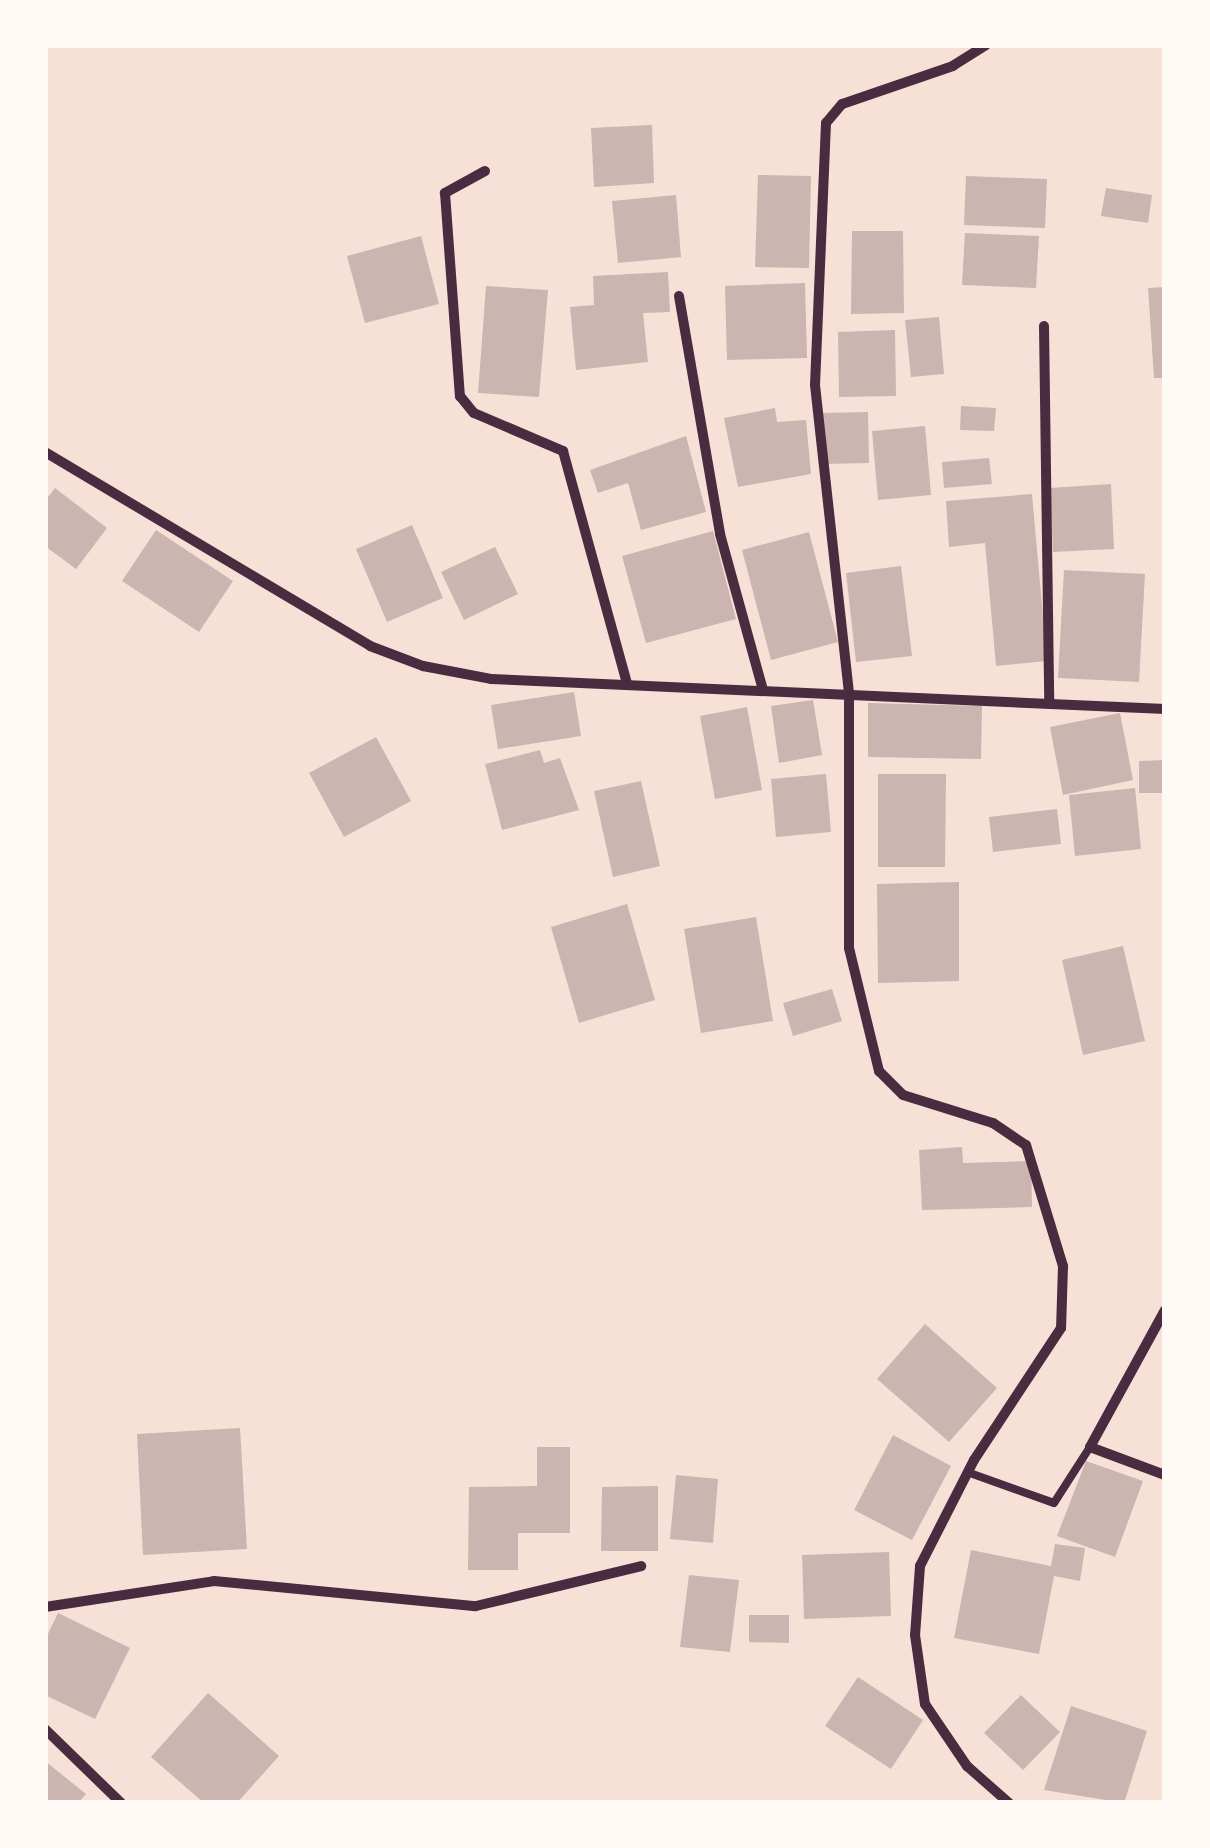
<!DOCTYPE html>
<html>
<head>
<meta charset="utf-8">
<style>
  body { margin:0 }
  #map { position:relative; width:1210px; height:1848px; overflow:hidden; background:#f7e1d7; font-family:"Titillium Web",sans-serif }
  div>[style] { position:absolute }
  [style*='--x'] { left:calc(var(--x)*1px); top:calc(var(--y)*1px); width:calc(var(--w)*1px); rotate:calc(var(--a)*1deg) }
  .building>* { inset:0; background:#ccb4b1 }
  .service>* { height:8px; margin:-4px; padding:0 4px; transform-origin:4px; border-radius:4px; background:#4a2c40 }
  .minor>* { height:10px; margin:-5px; padding:0 5px; transform-origin:5px; border-radius:5px; background:#4a2c40 }
  span { translate:-50% -50%; white-space:nowrap; text-align:center; line-height:1.15; -webkit-text-stroke:8px #fffaf5; paint-order:stroke }
  .frame { position:absolute; inset:0; border:48px solid #fffaf5; pointer-events:none }
</style>
</head>
<body>
<div id="map">
  <div class="building">
    <i style="clip-path:polygon(652px 125px,654px 183px,594px 187px,591px 128px)"></i>
    <i style="clip-path:polygon(758px 175px,811px 176px,809px 268px,755px 267px)"></i>
    <i style="clip-path:polygon(966px 176px,1047px 179px,1045px 228px,964px 225px)"></i>
    <i style="clip-path:polygon(1106px 188px,1152px 195px,1148px 223px,1101px 216px)"></i>
    <i style="clip-path:polygon(676px 195px,681px 257px,618px 263px,612px 201px)"></i>
    <i style="clip-path:polygon(852px 231px,903px 231px,904px 313px,851px 314px)"></i>
    <i style="clip-path:polygon(965px 233px,1039px 236px,1036px 288px,962px 285px)"></i>
    <i style="clip-path:polygon(421px 236px,439px 304px,365px 323px,347px 256px)"></i>
    <i style="clip-path:polygon(668px 272px,670px 312px,643px 313px,648px 362px,576px 370px,570px 307px,594px 305px,593px 276px)"></i>
    <i style="clip-path:polygon(805px 283px,807px 358px,727px 360px,725px 286px)"></i>
    <i style="clip-path:polygon(486px 286px,548px 290px,539px 397px,478px 393px)"></i>
    <i style="clip-path:polygon(1165px 287px,1165px 378px,1154px 378px,1148px 288px)"></i>
    <i style="clip-path:polygon(939px 317px,944px 374px,911px 377px,905px 320px)"></i>
    <i style="clip-path:polygon(895px 330px,896px 396px,839px 397px,838px 332px)"></i>
    <i style="clip-path:polygon(961px 406px,996px 408px,994px 431px,960px 430px)"></i>
    <i style="clip-path:polygon(775px 408px,777px 422px,806px 420px,811px 474px,738px 487px,724px 418px)"></i>
    <i style="clip-path:polygon(868px 412px,869px 463px,823px 464px,823px 413px)"></i>
    <i style="clip-path:polygon(925px 426px,931px 495px,878px 500px,872px 431px)"></i>
    <i style="clip-path:polygon(686px 436px,706px 512px,641px 530px,628px 483px,598px 493px,590px 470px)"></i>
    <i style="clip-path:polygon(989px 458px,992px 484px,944px 488px,942px 462px)"></i>
    <i style="clip-path:polygon(1111px 484px,1114px 549px,1053px 552px,1050px 488px)"></i>
    <i style="clip-path:polygon(55px 488px,107px 528px,76px 569px,45px 546px,45px 501px)"></i>
    <i style="clip-path:polygon(1032px 494px,1047px 661px,996px 666px,985px 543px,949px 547px,946px 501px)"></i>
    <i style="clip-path:polygon(412px 525px,443px 598px,387px 622px,356px 549px)"></i>
    <i style="clip-path:polygon(156px 530px,233px 581px,199px 632px,122px 581px)"></i>
    <i style="clip-path:polygon(713px 531px,736px 619px,646px 643px,622px 556px)"></i>
    <i style="clip-path:polygon(809px 532px,838px 642px,771px 660px,742px 550px)"></i>
    <i style="clip-path:polygon(495px 547px,518px 594px,464px 620px,441px 572px)"></i>
    <i style="clip-path:polygon(901px 566px,912px 656px,856px 662px,846px 573px)"></i>
    <i style="clip-path:polygon(1064px 570px,1145px 574px,1139px 682px,1058px 678px)"></i>
    <i style="clip-path:polygon(574px 692px,581px 736px,498px 749px,491px 705px)"></i>
    <i style="clip-path:polygon(813px 700px,822px 755px,779px 763px,771px 706px)"></i>
    <i style="clip-path:polygon(868px 703px,982px 706px,981px 759px,868px 757px)"></i>
    <i style="clip-path:polygon(747px 707px,762px 790px,715px 799px,700px 716px)"></i>
    <i style="clip-path:polygon(1120px 713px,1133px 780px,1063px 795px,1050px 727px)"></i>
    <i style="clip-path:polygon(376px 737px,411px 801px,344px 837px,309px 773px)"></i>
    <i style="clip-path:polygon(540px 750px,544px 763px,560px 758px,579px 810px,502px 830px,485px 764px)"></i>
    <i style="clip-path:polygon(1165px 760px,1165px 793px,1139px 793px,1139px 761px)"></i>
    <i style="clip-path:polygon(826px 774px,831px 832px,776px 837px,771px 779px)"></i>
    <i style="clip-path:polygon(878px 774px,946px 774px,945px 867px,878px 867px)"></i>
    <i style="clip-path:polygon(641px 781px,660px 866px,613px 877px,594px 791px)"></i>
    <i style="clip-path:polygon(1135px 788px,1141px 849px,1075px 856px,1069px 795px)"></i>
    <i style="clip-path:polygon(1057px 809px,1061px 844px,993px 852px,989px 817px)"></i>
    <i style="clip-path:polygon(959px 882px,959px 981px,878px 983px,877px 884px)"></i>
    <i style="clip-path:polygon(627px 904px,655px 1000px,579px 1023px,551px 927px)"></i>
    <i style="clip-path:polygon(756px 917px,773px 1021px,701px 1033px,684px 929px)"></i>
    <i style="clip-path:polygon(1123px 946px,1145px 1041px,1083px 1055px,1062px 960px)"></i>
    <i style="clip-path:polygon(832px 989px,842px 1021px,793px 1036px,783px 1003px)"></i>
    <i style="clip-path:polygon(962px 1147px,963px 1163px,1031px 1161px,1032px 1207px,922px 1210px,919px 1150px)"></i>
    <i style="clip-path:polygon(925px 1324px,997px 1388px,949px 1442px,877px 1379px)"></i>
    <i style="clip-path:polygon(240px 1428px,247px 1549px,143px 1555px,137px 1434px)"></i>
    <i style="clip-path:polygon(893px 1435px,951px 1466px,912px 1540px,854px 1510px)"></i>
    <i style="clip-path:polygon(537px 1447px,570px 1447px,570px 1533px,518px 1533px,518px 1570px,468px 1570px,469px 1487px,537px 1486px)"></i>
    <i style="clip-path:polygon(1086px 1461px,1143px 1481px,1115px 1557px,1057px 1536px)"></i>
    <i style="clip-path:polygon(676px 1475px,718px 1479px,713px 1543px,670px 1539px)"></i>
    <i style="clip-path:polygon(658px 1486px,658px 1551px,601px 1551px,602px 1487px)"></i>
    <i style="clip-path:polygon(1055px 1544px,1085px 1548px,1080px 1581px,1054px 1576px,1039px 1654px,954px 1638px,971px 1550px,1051px 1566px)"></i>
    <i style="clip-path:polygon(889px 1552px,891px 1616px,804px 1619px,802px 1555px)"></i>
    <i style="clip-path:polygon(689px 1575px,739px 1580px,730px 1652px,680px 1647px)"></i>
    <i style="clip-path:polygon(58px 1613px,130px 1648px,95px 1719px,45px 1695px,45px 1640px)"></i>
    <i style="clip-path:polygon(749px 1615px,789px 1615px,789px 1643px,749px 1642px)"></i>
    <i style="clip-path:polygon(858px 1677px,923px 1720px,891px 1769px,825px 1726px)"></i>
    <i style="clip-path:polygon(208px 1693px,279px 1756px,237px 1803px,204px 1803px,151px 1757px)"></i>
    <i style="clip-path:polygon(1021px 1695px,1060px 1732px,1023px 1770px,984px 1733px)"></i>
    <i style="clip-path:polygon(1071px 1706px,1147px 1731px,1124px 1803px,1044px 1790px)"></i>
    <i style="clip-path:polygon(45px 1761px,86px 1794px,78px 1803px,45px 1803px)"></i>
  </div>
  <div class="service">
    <i style="--x:967;--y:1472;--w:92;--a:19.6"></i>
    <i style="--x:1054;--y:1503;--w:67;--a:-57.3"></i>
  </div>
  <div class="minor">
    <i style="--x:986;--y:45;--w:39;--a:148"></i>
    <i style="--x:953;--y:66;--w:117;--a:161.1"></i>
    <i style="--x:842;--y:104;--w:25;--a:130"></i>
    <i style="--x:826;--y:123;--w:262;--a:92.4"></i>
    <i style="--x:815;--y:385;--w:310;--a:83.7"></i>
    <i style="--x:849;--y:693;--w:255;--a:90"></i>
    <i style="--x:849;--y:948;--w:127;--a:76.3"></i>
    <i style="--x:879;--y:1071;--w:34;--a:45"></i>
    <i style="--x:903;--y:1095;--w:94;--a:17.3"></i>
    <i style="--x:993;--y:1123;--w:40;--a:34"></i>
    <i style="--x:1026;--y:1145;--w:127;--a:73"></i>
    <i style="--x:1063;--y:1266;--w:62;--a:91.8"></i>
    <i style="--x:1061;--y:1328;--w:158;--a:123.4"></i>
    <i style="--x:974;--y:1460;--w:119;--a:117"></i>
    <i style="--x:920;--y:1566;--w:69;--a:94.1"></i>
    <i style="--x:915;--y:1635;--w:70;--a:81.8"></i>
    <i style="--x:925;--y:1704;--w:75;--a:55.9"></i>
    <i style="--x:967;--y:1766;--w:56;--a:41.4"></i>
    <i style="--x:485;--y:171;--w:46;--a:151.2"></i>
    <i style="--x:445;--y:193;--w:204;--a:85.8"></i>
    <i style="--x:460;--y:396;--w:22;--a:51"></i>
    <i style="--x:474;--y:413;--w:97;--a:23.1"></i>
    <i style="--x:563;--y:451;--w:241;--a:74.6"></i>
    <i style="--x:679;--y:296;--w:242;--a:80.2"></i>
    <i style="--x:720;--y:534;--w:162;--a:74.6"></i>
    <i style="--x:1044;--y:326;--w:378;--a:89.2"></i>
    <i style="--x:45;--y:452;--w:378;--a:30.8"></i>
    <i style="--x:370;--y:646;--w:57;--a:20.7"></i>
    <i style="--x:423;--y:666;--w:69;--a:10.8"></i>
    <i style="--x:491;--y:679;--w:675;--a:2.55"></i>
    <i style="--x:1165;--y:1310;--w:156;--a:118.7"></i>
    <i style="--x:1090;--y:1447;--w:80;--a:20.5"></i>
    <i style="--x:45;--y:1607;--w:171;--a:-8.7"></i>
    <i style="--x:214;--y:1581;--w:263;--a:5.5"></i>
    <i style="--x:476;--y:1606;--w:170;--a:-13.6"></i>
    <i style="--x:45;--y:1729;--w:106;--a:44.2"></i>
  </div>
  <div class="frame"></div>
</div>
</body>
</html>
